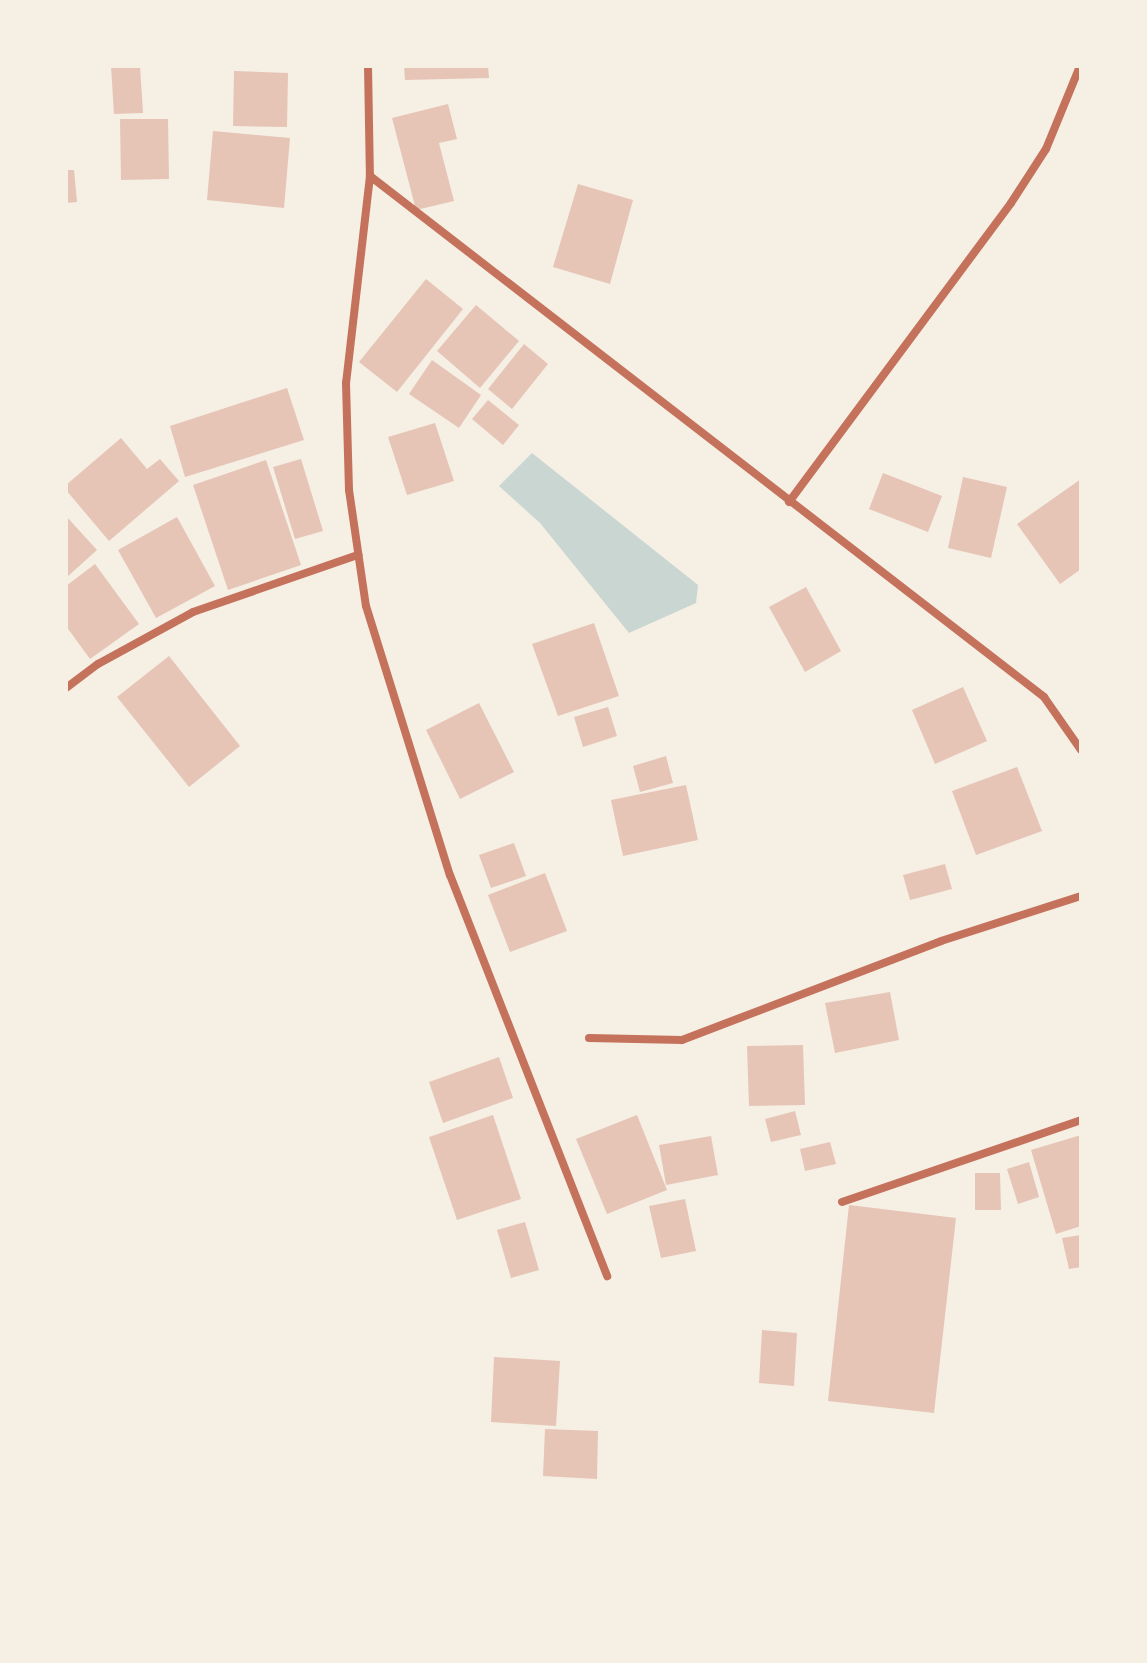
<!DOCTYPE html>
<html>
<head>
<meta charset="utf-8">
<style>
  body { margin:0 }
  #map { position:relative; width:1147px; height:1663px; overflow:hidden; background:#f6efe4; font-family:Ubuntu,sans-serif }
  div>[style] { position:absolute }
  .water>* { inset:0; background:#c9d6d2 }
  .building>* { inset:0; background:#e6c5b7 }
  .minor>* { height:8px; margin:-4px; padding:0 4px; transform-origin:4px; border-radius:4px; background:#c5725c }
  span { translate:-50% -50%; white-space:nowrap; text-align:center; line-height:1.15; -webkit-text-stroke:6px #f6efe4; paint-order:stroke }
  .frame { position:absolute; inset:0; border:68px solid #f6efe4; pointer-events:none }
</style>
</head>
<body>
<div id="map">
  <div class="water">
    <i style="clip-path:polygon(532px 453px,698px 585px,696px 603px,629px 633px,540px 523px,499px 486px)"></i>
  </div>
  <div class="building">
    <i style="clip-path:polygon(111px 66px,140px 66px,143px 113px,114px 114px)"></i>
    <i style="clip-path:polygon(404px 66px,488px 66px,489px 78px,405px 80px)"></i>
    <i style="clip-path:polygon(234px 71px,288px 73px,287px 127px,233px 126px)"></i>
    <i style="clip-path:polygon(448px 104px,457px 139px,439px 143px,454px 201px,416px 210px,392px 118px)"></i>
    <i style="clip-path:polygon(120px 119px,168px 119px,169px 179px,121px 180px)"></i>
    <i style="clip-path:polygon(213px 131px,290px 138px,284px 208px,207px 200px)"></i>
    <i style="clip-path:polygon(66px 170px,74px 170px,77px 202px,66px 203px)"></i>
    <i style="clip-path:polygon(578px 184px,633px 200px,610px 284px,553px 267px)"></i>
    <i style="clip-path:polygon(426px 279px,463px 309px,397px 392px,359px 362px)"></i>
    <i style="clip-path:polygon(476px 305px,519px 341px,480px 388px,437px 351px)"></i>
    <i style="clip-path:polygon(524px 344px,548px 364px,512px 409px,488px 389px)"></i>
    <i style="clip-path:polygon(432px 360px,481px 395px,459px 428px,409px 394px)"></i>
    <i style="clip-path:polygon(287px 388px,304px 440px,185px 477px,170px 426px)"></i>
    <i style="clip-path:polygon(488px 400px,519px 425px,503px 445px,472px 419px)"></i>
    <i style="clip-path:polygon(435px 423px,454px 481px,407px 495px,388px 437px)"></i>
    <i style="clip-path:polygon(121px 438px,147px 469px,160px 459px,179px 481px,109px 541px,66px 490px,66px 485px)"></i>
    <i style="clip-path:polygon(301px 459px,323px 531px,295px 539px,273px 467px)"></i>
    <i style="clip-path:polygon(266px 460px,301px 565px,228px 590px,193px 485px)"></i>
    <i style="clip-path:polygon(883px 473px,942px 496px,928px 532px,869px 509px)"></i>
    <i style="clip-path:polygon(963px 477px,1007px 487px,991px 558px,948px 548px)"></i>
    <i style="clip-path:polygon(1081px 479px,1081px 569px,1060px 584px,1017px 524px)"></i>
    <i style="clip-path:polygon(66px 516px,97px 550px,66px 578px)"></i>
    <i style="clip-path:polygon(177px 517px,215px 586px,156px 618px,118px 550px)"></i>
    <i style="clip-path:polygon(95px 564px,139px 624px,90px 659px,66px 626px,66px 586px)"></i>
    <i style="clip-path:polygon(806px 587px,841px 651px,805px 672px,769px 607px)"></i>
    <i style="clip-path:polygon(594px 623px,619px 696px,558px 716px,532px 644px)"></i>
    <i style="clip-path:polygon(169px 656px,240px 746px,189px 787px,117px 697px)"></i>
    <i style="clip-path:polygon(963px 687px,987px 741px,935px 764px,912px 710px)"></i>
    <i style="clip-path:polygon(479px 703px,514px 772px,460px 799px,426px 730px)"></i>
    <i style="clip-path:polygon(608px 707px,617px 736px,583px 747px,574px 717px)"></i>
    <i style="clip-path:polygon(666px 756px,673px 783px,640px 792px,633px 766px)"></i>
    <i style="clip-path:polygon(1017px 767px,1042px 831px,976px 855px,952px 791px)"></i>
    <i style="clip-path:polygon(686px 785px,698px 840px,623px 856px,611px 800px)"></i>
    <i style="clip-path:polygon(514px 843px,526px 876px,491px 888px,479px 855px)"></i>
    <i style="clip-path:polygon(945px 864px,952px 889px,910px 900px,903px 875px)"></i>
    <i style="clip-path:polygon(545px 873px,567px 931px,510px 952px,488px 895px)"></i>
    <i style="clip-path:polygon(890px 992px,899px 1040px,835px 1053px,825px 1003px)"></i>
    <i style="clip-path:polygon(803px 1045px,805px 1105px,749px 1106px,747px 1046px)"></i>
    <i style="clip-path:polygon(499px 1057px,513px 1098px,443px 1123px,429px 1082px)"></i>
    <i style="clip-path:polygon(795px 1111px,801px 1135px,771px 1142px,765px 1119px)"></i>
    <i style="clip-path:polygon(493px 1115px,521px 1199px,457px 1220px,429px 1137px)"></i>
    <i style="clip-path:polygon(637px 1115px,667px 1190px,607px 1214px,576px 1139px)"></i>
    <i style="clip-path:polygon(1081px 1135px,1081px 1226px,1056px 1234px,1031px 1150px)"></i>
    <i style="clip-path:polygon(711px 1136px,718px 1175px,666px 1185px,659px 1145px)"></i>
    <i style="clip-path:polygon(830px 1142px,836px 1164px,805px 1171px,800px 1149px)"></i>
    <i style="clip-path:polygon(1029px 1162px,1039px 1197px,1018px 1204px,1007px 1169px)"></i>
    <i style="clip-path:polygon(975px 1173px,1000px 1173px,1001px 1210px,975px 1210px)"></i>
    <i style="clip-path:polygon(685px 1199px,696px 1251px,661px 1258px,649px 1206px)"></i>
    <i style="clip-path:polygon(849px 1205px,956px 1218px,934px 1413px,828px 1401px)"></i>
    <i style="clip-path:polygon(525px 1222px,539px 1270px,511px 1278px,497px 1230px)"></i>
    <i style="clip-path:polygon(1081px 1235px,1081px 1267px,1069px 1269px,1062px 1238px)"></i>
    <i style="clip-path:polygon(762px 1330px,797px 1333px,794px 1386px,759px 1383px)"></i>
    <i style="clip-path:polygon(494px 1357px,560px 1361px,556px 1426px,491px 1422px)"></i>
    <i style="clip-path:polygon(545px 1429px,598px 1431px,597px 1479px,543px 1476px)"></i>
  </div>
  <div class="minor">
    <i style="left:368px;top:66px;width:110px;rotate:89deg"></i>
    <i style="left:370px;top:176px;width:208px;rotate:96.6deg"></i>
    <i style="left:346px;top:383px;width:107px;rotate:88.4deg"></i>
    <i style="left:349px;top:490px;width:117px;rotate:81.7deg"></i>
    <i style="left:366px;top:606px;width:282px;rotate:72.7deg"></i>
    <i style="left:450px;top:875px;width:431px;rotate:68.6deg"></i>
    <i style="left:370px;top:176px;width:852px;rotate:37.7deg"></i>
    <i style="left:1044px;top:697px;width:65px;rotate:55.1deg"></i>
    <i style="left:789px;top:502px;width:372px;rotate:-53.4deg"></i>
    <i style="left:1011px;top:203px;width:64px;rotate:-57.1deg"></i>
    <i style="left:1046px;top:149px;width:90px;rotate:-67.7deg"></i>
    <i style="left:66px;top:688px;width:40px;rotate:-37deg"></i>
    <i style="left:98px;top:664px;width:108px;rotate:-28.7deg"></i>
    <i style="left:193px;top:612px;width:175px;rotate:-19.1deg"></i>
    <i style="left:589px;top:1038px;width:93px;rotate:1.2deg"></i>
    <i style="left:682px;top:1040px;width:277px;rotate:-20.9deg"></i>
    <i style="left:941px;top:941px;width:147px;rotate:-17.8deg"></i>
    <i style="left:842px;top:1202px;width:253px;rotate:-18.9deg"></i>
  </div>
  <div class="frame"></div>
</div>
</body>
</html>
